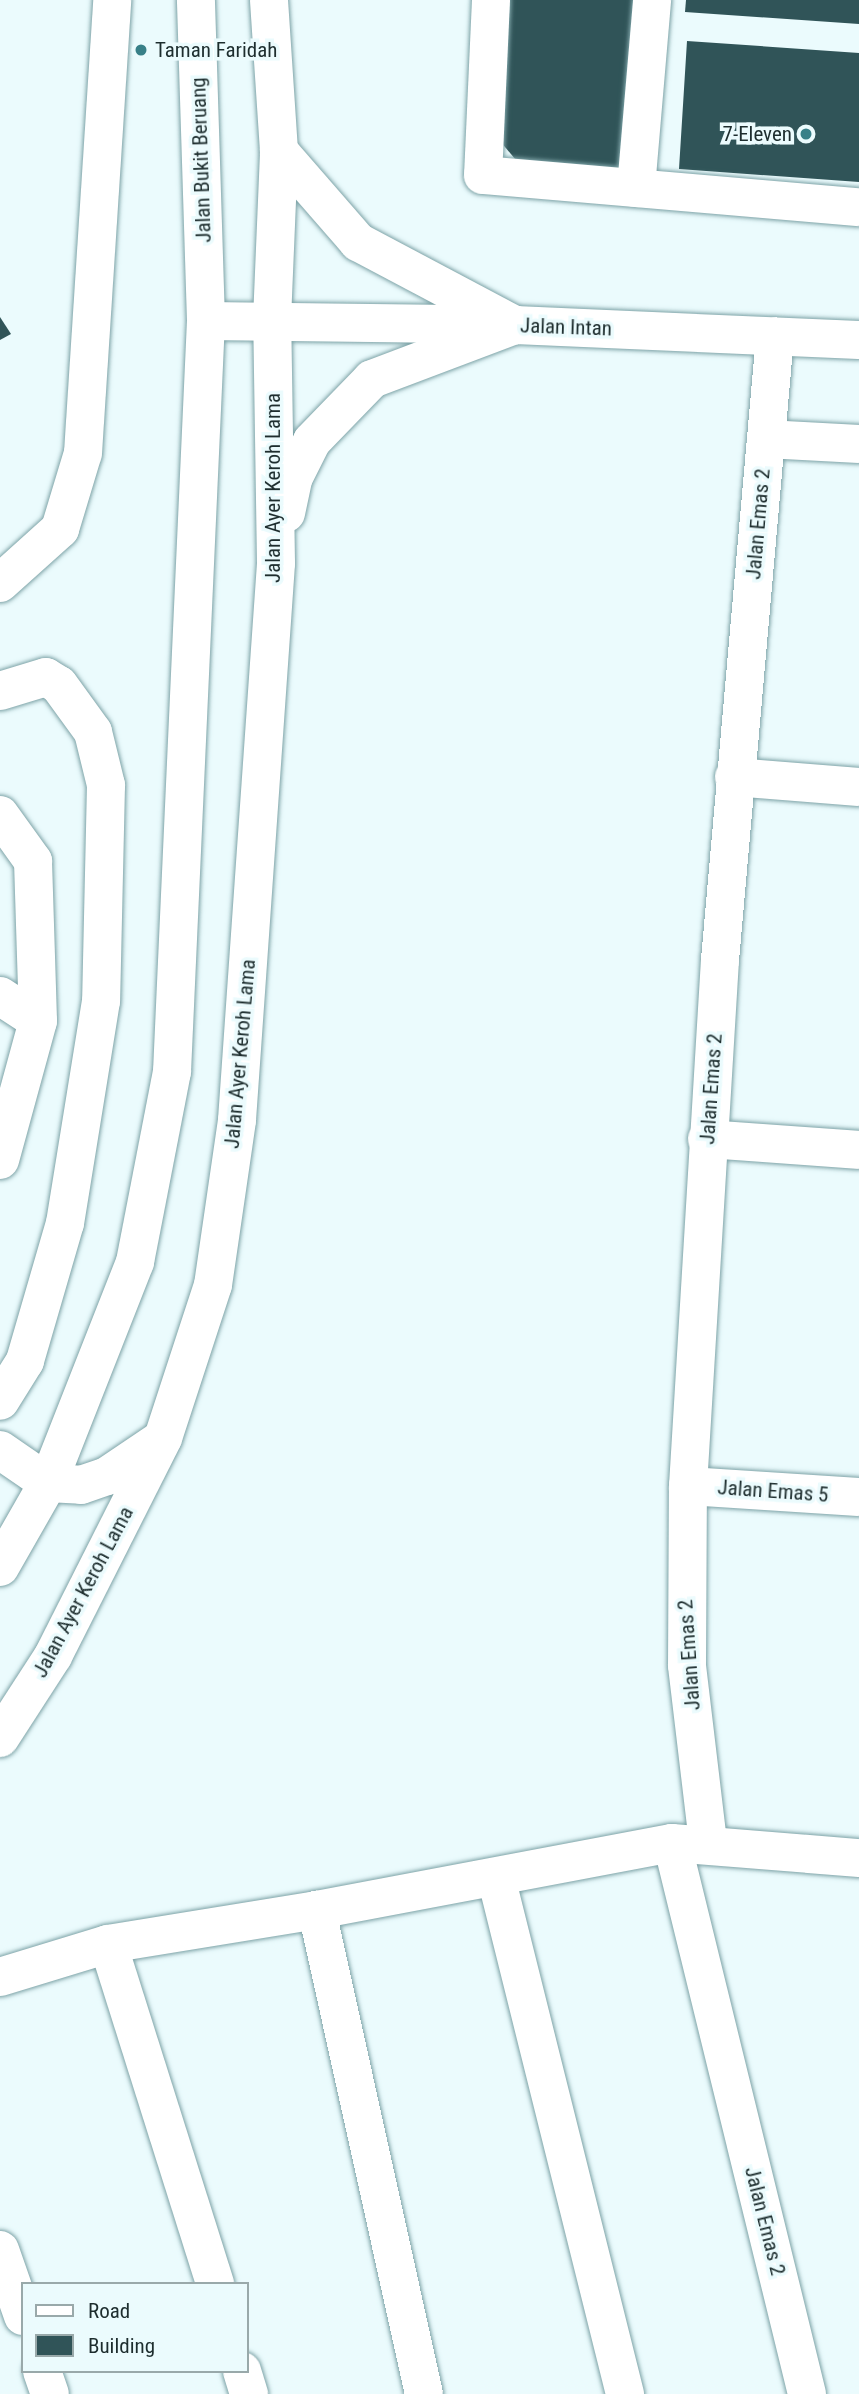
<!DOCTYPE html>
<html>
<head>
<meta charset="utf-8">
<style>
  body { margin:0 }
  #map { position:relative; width:859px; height:2394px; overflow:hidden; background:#ebfbfd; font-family:"Roboto Condensed",sans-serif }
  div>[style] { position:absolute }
  .building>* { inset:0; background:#305458 }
  .roads { filter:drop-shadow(0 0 2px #7da3a7) drop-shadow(0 0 2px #7da3a7) }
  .minor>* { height:38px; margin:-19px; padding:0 19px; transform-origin:19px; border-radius:19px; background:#fff }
  .major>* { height:38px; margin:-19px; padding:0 19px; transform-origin:19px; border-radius:19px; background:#fff }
  .dots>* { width:19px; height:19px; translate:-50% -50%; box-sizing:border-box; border:4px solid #ebfbfd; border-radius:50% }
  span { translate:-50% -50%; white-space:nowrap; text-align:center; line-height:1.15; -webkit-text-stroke:7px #ebfbfd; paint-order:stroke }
  .poi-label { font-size:21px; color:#1d2d2e }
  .left { translate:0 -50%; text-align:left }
  .right { translate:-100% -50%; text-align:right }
  .street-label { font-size:21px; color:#1d2d2e }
  .legend { position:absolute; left:21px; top:2282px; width:228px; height:91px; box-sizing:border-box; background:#ebfbfd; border:2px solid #99a9aa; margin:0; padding:9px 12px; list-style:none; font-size:21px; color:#1d2d2e }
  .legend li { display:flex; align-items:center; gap:14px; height:35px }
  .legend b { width:35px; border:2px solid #99a9aa }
</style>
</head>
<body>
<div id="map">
  <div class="building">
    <i style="clip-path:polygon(510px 0,639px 0,625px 178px,525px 171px,500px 141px)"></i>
    <i style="clip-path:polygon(686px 0,859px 0,859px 24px,685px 12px)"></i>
    <i style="clip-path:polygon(687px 41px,859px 53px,859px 182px,679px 169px)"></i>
    <i style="clip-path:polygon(0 317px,11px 334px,0 340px)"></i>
  </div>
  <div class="roads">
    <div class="minor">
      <i style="left:491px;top:0;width:175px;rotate:92.6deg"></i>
      <i style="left:483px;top:175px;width:377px;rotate:4.9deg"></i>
      <i style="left:636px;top:188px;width:189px;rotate:-85.1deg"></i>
      <i style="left:206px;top:321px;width:309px;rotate:0.7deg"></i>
      <i style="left:515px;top:325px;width:344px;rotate:2.5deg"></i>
      <i style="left:766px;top:439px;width:93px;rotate:3.1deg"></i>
      <i style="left:0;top:583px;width:81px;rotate:-42deg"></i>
      <i style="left:60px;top:529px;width:79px;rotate:-73.2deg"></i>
      <i style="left:83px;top:453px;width:454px;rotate:-86.3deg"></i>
      <i style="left:0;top:691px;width:48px;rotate:-16.9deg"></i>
      <i style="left:46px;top:677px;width:15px;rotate:32deg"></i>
      <i style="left:59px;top:685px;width:58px;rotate:54.1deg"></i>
      <i style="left:93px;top:732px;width:55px;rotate:76.2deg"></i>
      <i style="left:106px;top:785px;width:216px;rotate:91.3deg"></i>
      <i style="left:101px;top:1001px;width:225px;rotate:99.2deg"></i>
      <i style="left:65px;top:1223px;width:144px;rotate:106.2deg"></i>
      <i style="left:25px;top:1361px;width:47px;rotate:122deg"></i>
      <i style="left:734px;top:777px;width:125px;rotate:4.6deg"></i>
      <i style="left:0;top:815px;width:57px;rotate:54.3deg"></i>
      <i style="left:33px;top:861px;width:160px;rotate:88.2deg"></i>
      <i style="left:38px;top:1021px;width:144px;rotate:105.3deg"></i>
      <i style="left:0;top:996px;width:45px;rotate:33.3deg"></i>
      <i style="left:707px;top:1139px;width:152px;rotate:4.1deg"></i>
      <i style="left:0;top:1450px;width:58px;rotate:34.5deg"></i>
      <i style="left:688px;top:1486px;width:171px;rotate:3.7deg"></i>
      <i style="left:708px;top:1842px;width:178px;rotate:-96.8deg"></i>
      <i style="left:687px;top:1665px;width:179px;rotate:-89.7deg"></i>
      <i style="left:688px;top:1486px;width:527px;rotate:-86.52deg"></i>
      <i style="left:720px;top:960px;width:626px;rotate:-84.96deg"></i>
      <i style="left:672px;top:1843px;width:567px;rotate:76.23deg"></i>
      <i style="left:496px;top:1877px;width:533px;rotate:75.99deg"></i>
      <i style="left:108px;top:1944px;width:356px;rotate:72.5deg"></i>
      <i style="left:0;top:1977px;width:113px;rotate:-17deg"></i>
      <i style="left:108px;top:1944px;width:212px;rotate:-9.2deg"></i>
      <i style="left:0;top:2250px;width:70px;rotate:70.8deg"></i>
      <i style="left:42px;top:2371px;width:24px;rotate:71deg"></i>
      <i style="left:242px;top:2371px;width:24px;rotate:73deg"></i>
      <i style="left:424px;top:2394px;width:496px;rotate:-102.5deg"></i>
      <i style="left:317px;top:1910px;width:361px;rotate:-10.7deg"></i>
      <i style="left:672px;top:1843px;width:188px;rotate:4.6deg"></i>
    </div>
    <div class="major">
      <i style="left:279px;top:151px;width:121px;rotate:49deg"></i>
      <i style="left:358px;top:242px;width:178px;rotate:27.9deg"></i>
      <i style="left:286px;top:513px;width:35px;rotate:-78deg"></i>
      <i style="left:293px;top:479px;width:42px;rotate:-63.4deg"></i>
      <i style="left:312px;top:441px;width:86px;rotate:-45.9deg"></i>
      <i style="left:372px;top:379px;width:153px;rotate:-20.7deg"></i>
      <i style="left:48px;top:1483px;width:33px;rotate:3deg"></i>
      <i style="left:81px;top:1485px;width:28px;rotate:-19deg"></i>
      <i style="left:107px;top:1476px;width:63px;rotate:-33.9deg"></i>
      <i style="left:0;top:1567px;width:97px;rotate:-60.3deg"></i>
      <i style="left:48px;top:1483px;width:238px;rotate:-68.5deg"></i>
      <i style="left:135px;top:1262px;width:194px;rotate:-79deg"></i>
      <i style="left:172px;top:1072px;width:752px;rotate:-87.41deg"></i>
      <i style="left:206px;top:321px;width:321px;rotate:-91.8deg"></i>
      <i style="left:0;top:1738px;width:98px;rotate:-57.1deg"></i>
      <i style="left:53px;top:1656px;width:244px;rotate:-63.2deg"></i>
      <i style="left:163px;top:1438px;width:161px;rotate:-71.9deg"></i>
      <i style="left:213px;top:1285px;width:167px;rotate:-81.7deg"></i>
      <i style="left:237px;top:1120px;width:558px;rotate:-85.99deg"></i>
      <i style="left:276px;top:563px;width:243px;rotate:-90.9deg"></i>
      <i style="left:272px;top:320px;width:169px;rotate:-87.6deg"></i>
      <i style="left:279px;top:151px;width:151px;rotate:-93.8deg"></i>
    </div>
  </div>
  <div class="dots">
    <i style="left:141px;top:50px;background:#388088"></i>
    <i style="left:806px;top:134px;background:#388088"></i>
  </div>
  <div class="poi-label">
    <span class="left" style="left:155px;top:50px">Taman Faridah</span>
    <span class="right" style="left:792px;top:134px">7-Eleven</span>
  </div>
  <div class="street-label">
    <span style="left:201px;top:160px;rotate:-92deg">Jalan Bukit Beruang</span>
    <span style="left:566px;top:327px;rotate:2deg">Jalan Intan</span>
    <span style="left:273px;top:488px;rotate:-90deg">Jalan Ayer Keroh Lama</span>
    <span style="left:758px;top:524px;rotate:-85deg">Jalan Emas 2</span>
    <span style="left:240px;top:1054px;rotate:-85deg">Jalan Ayer Keroh Lama</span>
    <span style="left:711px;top:1089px;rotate:-86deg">Jalan Emas 2</span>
    <span style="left:773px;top:1491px;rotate:4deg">Jalan Emas 5</span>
    <span style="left:83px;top:1592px;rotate:-62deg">Jalan Ayer Keroh Lama</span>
    <span style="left:689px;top:1655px;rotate:-94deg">Jalan Emas 2</span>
    <span style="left:765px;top:2221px;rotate:76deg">Jalan Emas 2</span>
  </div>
  <ul class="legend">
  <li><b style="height:9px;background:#fff"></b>Road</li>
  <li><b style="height:19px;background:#305458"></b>Building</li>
  </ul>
</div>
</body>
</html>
